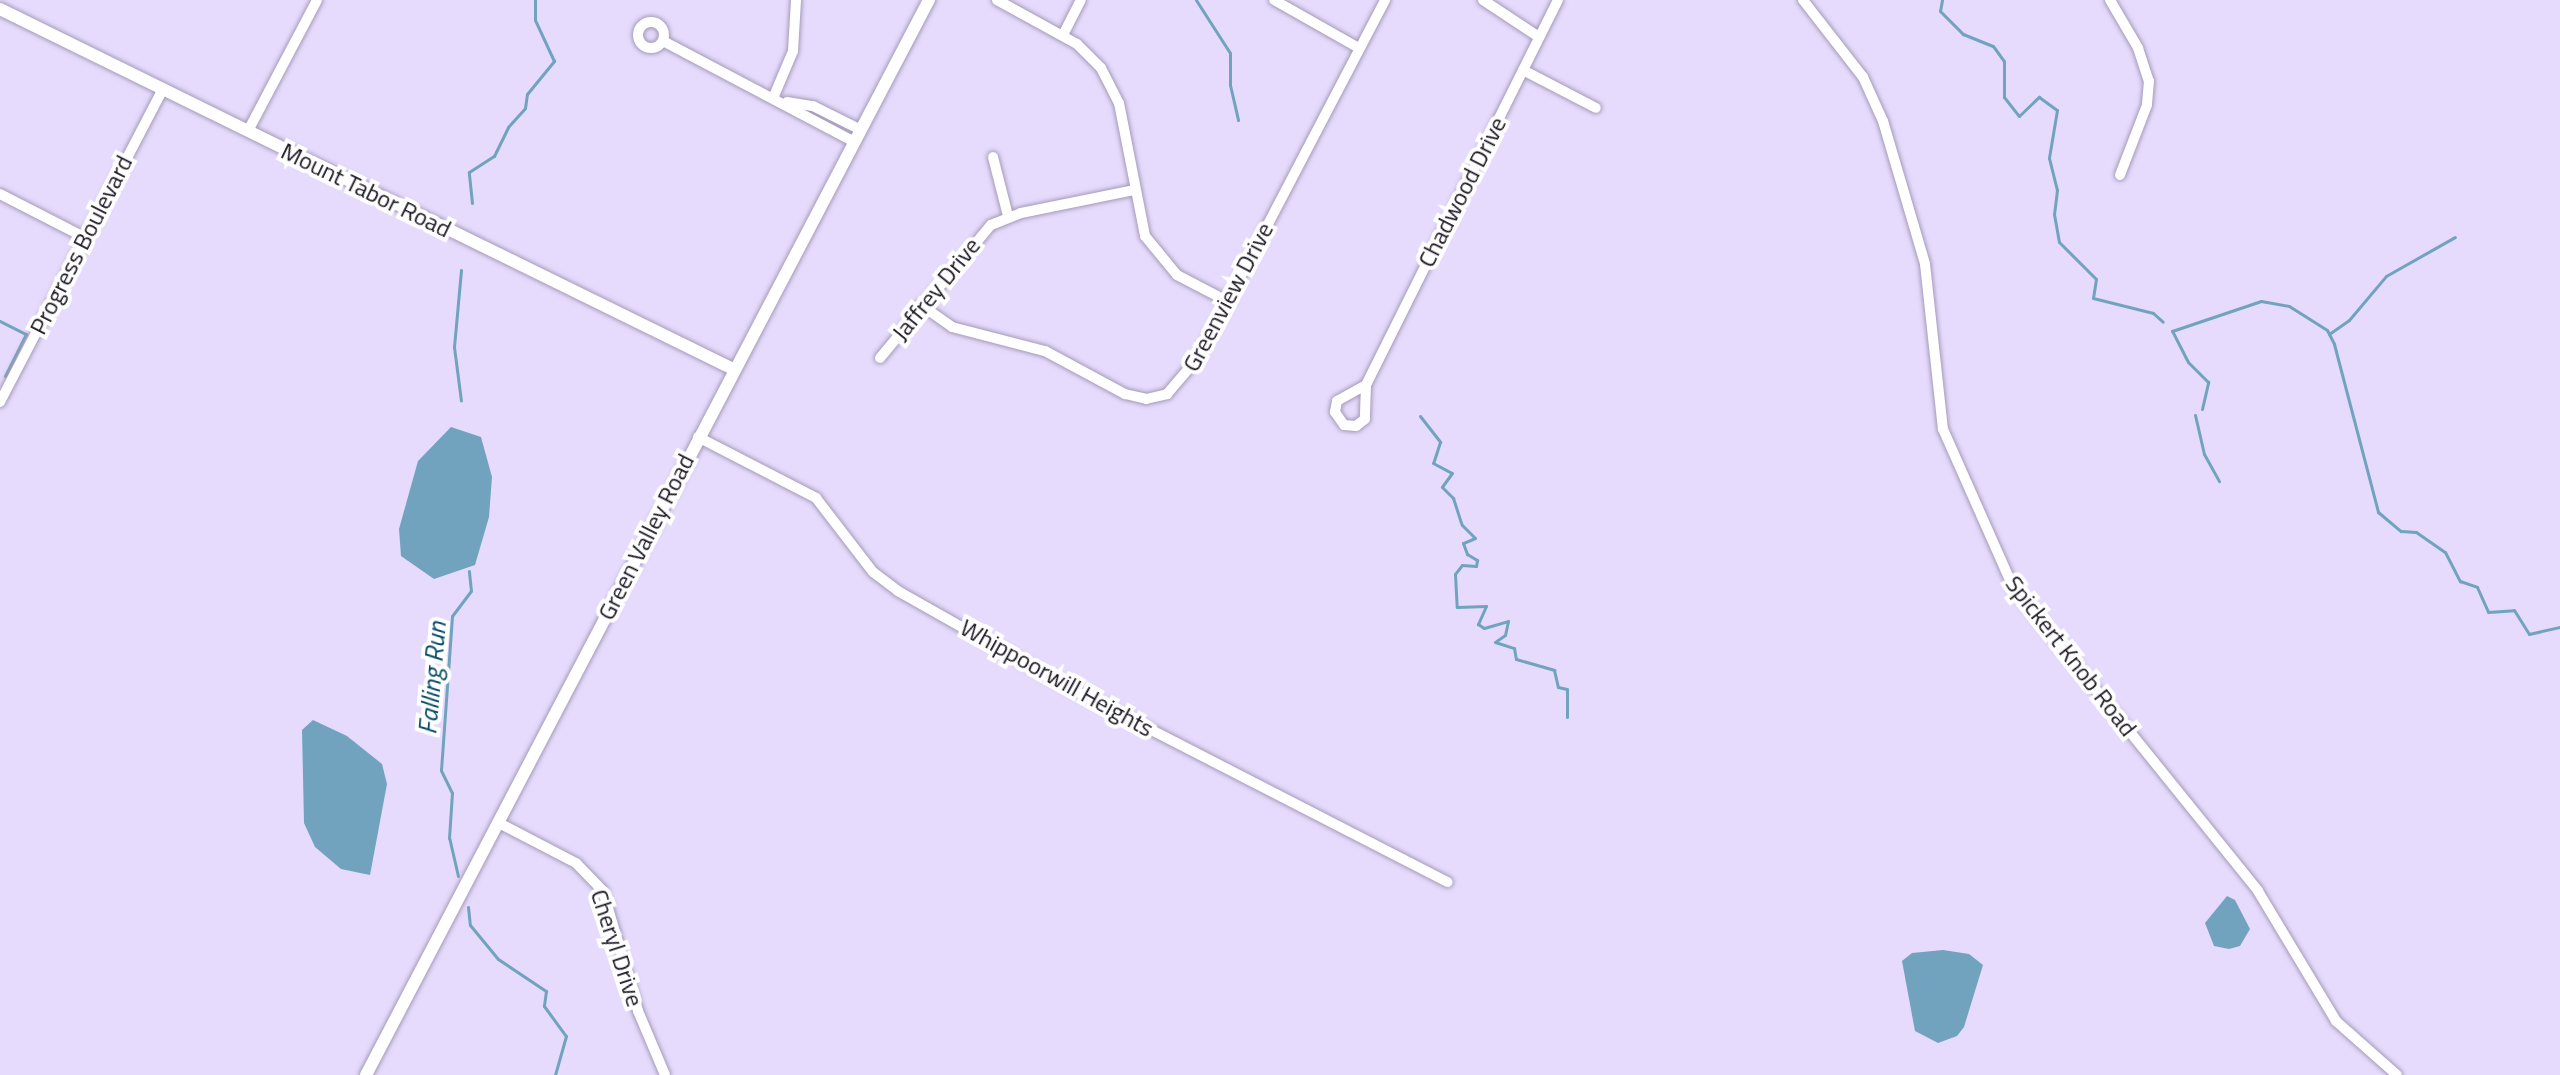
<!DOCTYPE html>
<html>
<head>
<meta charset="utf-8">
<style>
  body { margin:0 }
  #map { position:relative; width:2560px; height:1075px; overflow:hidden; background:#e6dbfc; font-family:"Titillium Web",sans-serif }
  div>[style] { position:absolute }
  .water>* { inset:0; background:#71a3be }
  .stream>* { height:3px; margin:-1.5px; padding:0 1.5px; transform-origin:1.5px; border-radius:1.5px; background:#71a3be }
  .roads { filter:drop-shadow(0 0 2px #a59aba) drop-shadow(0 0 2px #a59aba) }
  .minor>* { height:10px; margin:-5px; padding:0 5px; transform-origin:5px; border-radius:5px; background:#fff }
  .minor>.ring { margin:-5px; padding:0; box-sizing:content-box; background:none; border:10px solid #fff; border-radius:50% }
  .tertiary>* { height:12px; margin:-6px; padding:0 6px; transform-origin:6px; border-radius:6px; background:#fff }
  span { translate:-50% -50%; white-space:nowrap; text-align:center; line-height:1.15; -webkit-text-stroke:8px #fff; paint-order:stroke }
  .street-label { font-size:24px; color:#1a1622 }
  .water-label { font-size:26px; color:#044965; font-style:italic }
</style>
</head>
<body>
<div id="map">
  <div class="water">
    <i style="clip-path:polygon(451px 427px,481px 437px,492px 477px,489px 517px,475px 565px,434px 579px,401px 556px,399px 529px,418px 461px)"></i>
    <i style="clip-path:polygon(313px 720px,347px 736px,382px 764px,387px 784px,370px 875px,341px 869px,315px 847px,304px 823px,302px 730px)"></i>
    <i style="clip-path:polygon(2227px 896px,2235px 900px,2250px 929px,2240px 946px,2229px 949px,2214px 946px,2205px 923px)"></i>
    <i style="clip-path:polygon(1943px 950px,1969px 954px,1983px 965px,1964px 1027px,1957px 1036px,1938px 1043px,1915px 1031px,1902px 961px,1912px 953px)"></i>
  </div>
  <div class="stream">
    <i style="left:1196px;top:0;width:63px;rotate:57.3deg"></i>
    <i style="left:1230px;top:53px;width:32px;rotate:90deg"></i>
    <i style="left:1230px;top:85px;width:36px;rotate:77deg"></i>
    <i style="left:1942px;top:0;width:11px;rotate:100deg"></i>
    <i style="left:1940px;top:11px;width:33px;rotate:45deg"></i>
    <i style="left:1963px;top:34px;width:32px;rotate:22deg"></i>
    <i style="left:1993px;top:46px;width:19px;rotate:54deg"></i>
    <i style="left:2004px;top:61px;width:36px;rotate:90deg"></i>
    <i style="left:2004px;top:97px;width:24px;rotate:52deg"></i>
    <i style="left:2019px;top:116px;width:28px;rotate:-44deg"></i>
    <i style="left:2039px;top:97px;width:22px;rotate:36deg"></i>
    <i style="left:2057px;top:110px;width:49px;rotate:99.5deg"></i>
    <i style="left:2049px;top:158px;width:33px;rotate:76deg"></i>
    <i style="left:2057px;top:190px;width:24px;rotate:97deg"></i>
    <i style="left:2054px;top:214px;width:28px;rotate:80deg"></i>
    <i style="left:2059px;top:242px;width:52px;rotate:45deg"></i>
    <i style="left:2096px;top:279px;width:19px;rotate:99deg"></i>
    <i style="left:2093px;top:298px;width:62px;rotate:14deg"></i>
    <i style="left:2153px;top:313px;width:13px;rotate:42deg"></i>
    <i style="left:472px;top:203px;width:31px;rotate:-96deg"></i>
    <i style="left:469px;top:172px;width:30px;rotate:-33deg"></i>
    <i style="left:494px;top:156px;width:32px;rotate:-64deg"></i>
    <i style="left:508px;top:127px;width:25px;rotate:-48deg"></i>
    <i style="left:525px;top:108px;width:14px;rotate:-82deg"></i>
    <i style="left:527px;top:94px;width:43px;rotate:-50.7deg"></i>
    <i style="left:554px;top:61px;width:45px;rotate:-114.9deg"></i>
    <i style="left:535px;top:20px;width:20px;rotate:-90deg"></i>
    <i style="left:461px;top:270px;width:77px;rotate:95.2deg"></i>
    <i style="left:454px;top:347px;width:54px;rotate:82.6deg"></i>
    <i style="left:0;top:321px;width:29px;rotate:27deg"></i>
    <i style="left:26px;top:334px;width:47px;rotate:116.6deg"></i>
    <i style="left:2329px;top:334px;width:24px;rotate:-35deg"></i>
    <i style="left:2349px;top:320px;width:57px;rotate:-49.9deg"></i>
    <i style="left:2386px;top:276px;width:79px;rotate:-29.5deg"></i>
    <i style="left:2202px;top:409px;width:28px;rotate:-77deg"></i>
    <i style="left:2208px;top:382px;width:28px;rotate:-135deg"></i>
    <i style="left:2188px;top:362px;width:35px;rotate:-117deg"></i>
    <i style="left:2172px;top:331px;width:94px;rotate:-18.6deg"></i>
    <i style="left:2261px;top:301px;width:28px;rotate:10deg"></i>
    <i style="left:2289px;top:306px;width:45px;rotate:32.3deg"></i>
    <i style="left:2327px;top:330px;width:16px;rotate:63deg"></i>
    <i style="left:2334px;top:344px;width:174px;rotate:75.3deg"></i>
    <i style="left:2378px;top:512px;width:30px;rotate:40deg"></i>
    <i style="left:2401px;top:531px;width:15px;rotate:4deg"></i>
    <i style="left:2416px;top:532px;width:35px;rotate:35deg"></i>
    <i style="left:2445px;top:552px;width:33px;rotate:63deg"></i>
    <i style="left:2460px;top:581px;width:18px;rotate:19deg"></i>
    <i style="left:2477px;top:587px;width:27px;rotate:66deg"></i>
    <i style="left:2488px;top:612px;width:26px;rotate:-4deg"></i>
    <i style="left:2514px;top:610px;width:28px;rotate:58deg"></i>
    <i style="left:2529px;top:634px;width:32px;rotate:-13deg"></i>
    <i style="left:2195px;top:415px;width:40px;rotate:77deg"></i>
    <i style="left:2204px;top:454px;width:31px;rotate:61deg"></i>
    <i style="left:1420px;top:416px;width:33px;rotate:52deg"></i>
    <i style="left:1440px;top:442px;width:22px;rotate:108deg"></i>
    <i style="left:1433px;top:463px;width:21px;rotate:28deg"></i>
    <i style="left:1452px;top:473px;width:17px;rotate:126deg"></i>
    <i style="left:1442px;top:487px;width:16px;rotate:45deg"></i>
    <i style="left:1453px;top:498px;width:28px;rotate:72deg"></i>
    <i style="left:1462px;top:525px;width:18px;rotate:45deg"></i>
    <i style="left:1475px;top:538px;width:13px;rotate:157deg"></i>
    <i style="left:1463px;top:543px;width:12px;rotate:70deg"></i>
    <i style="left:1467px;top:554px;width:12px;rotate:31deg"></i>
    <i style="left:1477px;top:560px;width:6px;rotate:99deg"></i>
    <i style="left:1476px;top:566px;width:14px;rotate:-176deg"></i>
    <i style="left:1462px;top:565px;width:11px;rotate:128deg"></i>
    <i style="left:1455px;top:574px;width:33px;rotate:87deg"></i>
    <i style="left:1457px;top:607px;width:29px;rotate:-2deg"></i>
    <i style="left:1486px;top:606px;width:20px;rotate:114deg"></i>
    <i style="left:1478px;top:624px;width:7px;rotate:34deg"></i>
    <i style="left:1484px;top:628px;width:25px;rotate:-16deg"></i>
    <i style="left:1508px;top:621px;width:14px;rotate:102deg"></i>
    <i style="left:1505px;top:635px;width:12px;rotate:145deg"></i>
    <i style="left:1495px;top:642px;width:20px;rotate:18deg"></i>
    <i style="left:1514px;top:648px;width:11px;rotate:80deg"></i>
    <i style="left:1516px;top:659px;width:40px;rotate:16deg"></i>
    <i style="left:1554px;top:670px;width:17px;rotate:77deg"></i>
    <i style="left:1558px;top:687px;width:9px;rotate:13deg"></i>
    <i style="left:1567px;top:689px;width:28px;rotate:90deg"></i>
    <i style="left:458px;top:876px;width:39px;rotate:-103deg"></i>
    <i style="left:449px;top:838px;width:45px;rotate:-86.2deg"></i>
    <i style="left:452px;top:793px;width:25px;rotate:-116deg"></i>
    <i style="left:441px;top:770px;width:154px;rotate:-85.9deg"></i>
    <i style="left:452px;top:616px;width:31px;rotate:-53deg"></i>
    <i style="left:471px;top:591px;width:20px;rotate:-96deg"></i>
    <i style="left:468px;top:907px;width:18px;rotate:84deg"></i>
    <i style="left:470px;top:925px;width:44px;rotate:50.5deg"></i>
    <i style="left:498px;top:959px;width:58px;rotate:33.7deg"></i>
    <i style="left:546px;top:991px;width:15px;rotate:98deg"></i>
    <i style="left:544px;top:1006px;width:37px;rotate:54deg"></i>
    <i style="left:566px;top:1036px;width:41px;rotate:105.8deg"></i>
  </div>
  <div class="roads">
    <div class="minor">
      <i style="left:997px;top:0;width:91px;rotate:28.8deg"></i>
      <i style="left:1077px;top:44px;width:34px;rotate:45deg"></i>
      <i style="left:1101px;top:68px;width:39px;rotate:63deg"></i>
      <i style="left:1119px;top:103px;width:136px;rotate:78.9deg"></i>
      <i style="left:1145px;top:236px;width:50px;rotate:50.6deg"></i>
      <i style="left:1177px;top:275px;width:56px;rotate:27.5deg"></i>
      <i style="left:1274px;top:0;width:98px;rotate:29.5deg"></i>
      <i style="left:1483px;top:0;width:67px;rotate:33.5deg"></i>
      <i style="left:1803px;top:0;width:98px;rotate:52.1deg"></i>
      <i style="left:1863px;top:77px;width:48px;rotate:65.6deg"></i>
      <i style="left:1883px;top:121px;width:149px;rotate:73.6deg"></i>
      <i style="left:1925px;top:264px;width:166px;rotate:83.8deg"></i>
      <i style="left:1943px;top:429px;width:173px;rotate:66.1deg"></i>
      <i style="left:2013px;top:587px;width:390px;rotate:51.1deg"></i>
      <i style="left:2258px;top:891px;width:152px;rotate:59deg"></i>
      <i style="left:2336px;top:1021px;width:81px;rotate:41.5deg"></i>
      <i style="left:2110px;top:0;width:56px;rotate:59.7deg"></i>
      <i style="left:2138px;top:48px;width:35px;rotate:72deg"></i>
      <i style="left:2149px;top:81px;width:24px;rotate:95deg"></i>
      <i style="left:2147px;top:105px;width:75px;rotate:111.1deg"></i>
      <i class="ring" style="left:638px;top:22px;width:16px;height:16px"></i>
      <i style="left:1063px;top:35px;width:39px;rotate:-63deg"></i>
      <i style="left:663px;top:41px;width:215px;rotate:27.8deg"></i>
      <i style="left:1523px;top:70px;width:82px;rotate:27.5deg"></i>
      <i style="left:774px;top:96px;width:49px;rotate:-67.1deg"></i>
      <i style="left:793px;top:51px;width:51px;rotate:-86.6deg"></i>
      <i style="left:787px;top:102px;width:26px;rotate:9deg"></i>
      <i style="left:813px;top:106px;width:51px;rotate:26.6deg"></i>
      <i style="left:248px;top:131px;width:148px;rotate:-62.2deg"></i>
      <i style="left:993px;top:157px;width:61px;rotate:75.7deg"></i>
      <i style="left:0;top:194px;width:97px;rotate:27.1deg"></i>
      <i style="left:921px;top:305px;width:38px;rotate:35deg"></i>
      <i style="left:952px;top:327px;width:96px;rotate:14.5deg"></i>
      <i style="left:1045px;top:351px;width:91px;rotate:28.3deg"></i>
      <i style="left:1125px;top:394px;width:22px;rotate:13deg"></i>
      <i style="left:1146px;top:399px;width:22px;rotate:-13deg"></i>
      <i style="left:1167px;top:394px;width:48px;rotate:-49.3deg"></i>
      <i style="left:1198px;top:358px;width:404px;rotate:-62.4deg"></i>
      <i style="left:880px;top:358px;width:173px;rotate:-50.2deg"></i>
      <i style="left:991px;top:225px;width:32px;rotate:-22deg"></i>
      <i style="left:1021px;top:213px;width:115px;rotate:-11.5deg"></i>
      <i style="left:1366px;top:385px;width:430px;rotate:-63.5deg"></i>
      <i style="left:1366px;top:385px;width:34px;rotate:92deg"></i>
      <i style="left:1365px;top:419px;width:11px;rotate:142deg"></i>
      <i style="left:1356px;top:426px;width:12px;rotate:-175deg"></i>
      <i style="left:1344px;top:425px;width:16px;rotate:-125deg"></i>
      <i style="left:1335px;top:412px;width:11px;rotate:-80deg"></i>
      <i style="left:1337px;top:401px;width:33px;rotate:-29deg"></i>
      <i style="left:0;top:402px;width:353px;rotate:-62.5deg"></i>
      <i style="left:698px;top:437px;width:133px;rotate:27.3deg"></i>
      <i style="left:816px;top:498px;width:93px;rotate:52.4deg"></i>
      <i style="left:873px;top:572px;width:31px;rotate:37deg"></i>
      <i style="left:898px;top:591px;width:193px;rotate:29.5deg"></i>
      <i style="left:1066px;top:686px;width:429px;rotate:27.2deg"></i>
      <i style="left:499px;top:823px;width:87px;rotate:27.5deg"></i>
      <i style="left:576px;top:863px;width:39px;rotate:46deg"></i>
      <i style="left:603px;top:891px;width:125px;rotate:73.7deg"></i>
      <i style="left:638px;top:1011px;width:69px;rotate:67.1deg"></i>
    </div>
    <div class="tertiary">
      <i style="left:0;top:9px;width:817px;rotate:26.16deg"></i>
      <i style="left:366px;top:1075px;width:1214px;rotate:-62.36deg"></i>
    </div>
  </div>
  <div class="street-label">
    <span style="left:366px;top:190px;rotate:26deg">Mount Tabor Road</span>
    <span style="left:1462px;top:192px;rotate:-63deg">Chadwood Drive</span>
    <span style="left:81px;top:245px;rotate:-63deg">Progress Boulevard</span>
    <span style="left:936px;top:289px;rotate:-51deg">Jaffrey Drive</span>
    <span style="left:1228px;top:297px;rotate:-62deg">Greenview Drive</span>
    <span style="left:646px;top:537px;rotate:-63deg">Green Valley Road</span>
    <span style="left:2071px;top:656px;rotate:52deg">Spickert Knob Road</span>
    <span style="left:1057px;top:678px;rotate:29deg">Whippoorwill Heights</span>
    <span style="left:617px;top:948px;rotate:72deg">Cheryl Drive</span>
  </div>
  <div class="water-label">
    <span style="left:432px;top:678px;rotate:-85deg">Falling Run</span>
  </div>
</div>
</body>
</html>
